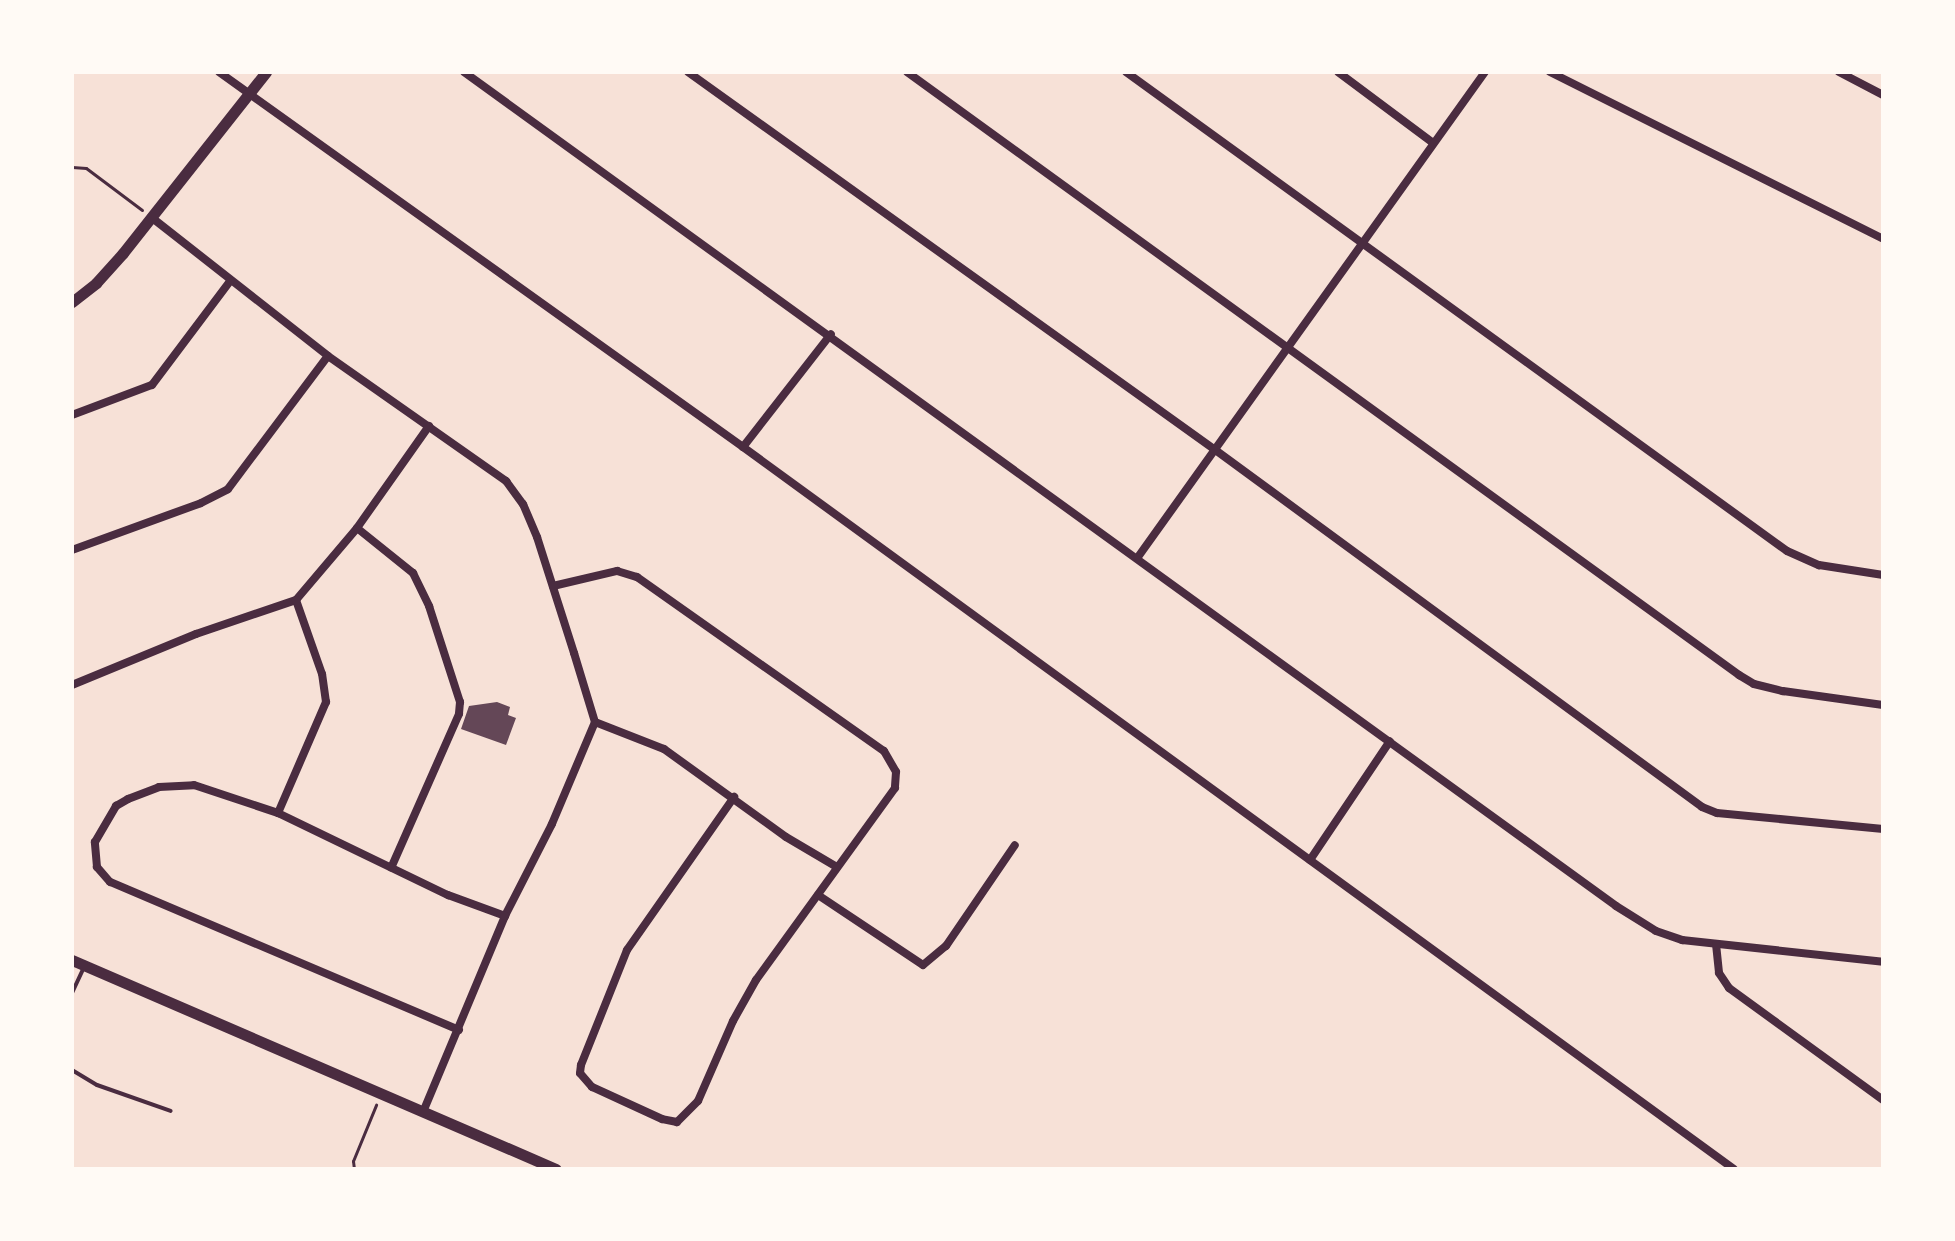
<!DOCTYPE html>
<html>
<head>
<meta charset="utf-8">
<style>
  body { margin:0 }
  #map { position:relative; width:1955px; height:1241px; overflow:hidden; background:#f7e1d7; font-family:"PT Sans",sans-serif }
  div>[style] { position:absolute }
  .building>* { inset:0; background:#644757 }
  .path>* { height:3px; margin:-1.5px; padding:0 1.5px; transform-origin:1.5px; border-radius:1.5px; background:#4a2c40 }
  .service>* { height:4px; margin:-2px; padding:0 2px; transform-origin:2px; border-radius:2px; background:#4a2c40 }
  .minor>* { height:8px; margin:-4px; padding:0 4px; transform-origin:4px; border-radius:4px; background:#4a2c40 }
  .tertiary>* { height:11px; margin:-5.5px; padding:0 5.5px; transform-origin:5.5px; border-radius:5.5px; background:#4a2c40 }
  span { translate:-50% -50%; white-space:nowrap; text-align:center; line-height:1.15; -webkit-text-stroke:6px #fffaf5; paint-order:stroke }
  .frame { position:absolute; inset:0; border:74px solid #fffaf5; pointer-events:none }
</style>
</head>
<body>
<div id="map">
  <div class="building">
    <i style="clip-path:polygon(497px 702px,510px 707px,508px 715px,516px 718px,506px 745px,461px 729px,469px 706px)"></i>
  </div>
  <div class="path">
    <i style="left:72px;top:167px;width:14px;rotate:4deg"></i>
    <i style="left:86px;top:168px;width:70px;rotate:36.9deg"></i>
    <i style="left:354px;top:1169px;width:8px;rotate:-97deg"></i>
    <i style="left:353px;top:1161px;width:61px;rotate:-67.7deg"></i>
  </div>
  <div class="service">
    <i style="left:72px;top:993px;width:29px;rotate:-65deg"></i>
    <i style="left:72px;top:1070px;width:29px;rotate:31deg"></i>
    <i style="left:97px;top:1085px;width:78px;rotate:19.4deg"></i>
  </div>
  <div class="minor">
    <i style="left:219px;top:72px;width:644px;rotate:35.59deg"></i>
    <i style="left:743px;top:447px;width:1226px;rotate:36.08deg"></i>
    <i style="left:464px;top:72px;width:1422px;rotate:35.9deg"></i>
    <i style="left:1616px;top:906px;width:47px;rotate:32deg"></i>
    <i style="left:1656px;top:931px;width:28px;rotate:19deg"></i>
    <i style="left:1682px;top:940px;width:202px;rotate:6.2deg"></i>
    <i style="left:688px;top:72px;width:647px;rotate:35.63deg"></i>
    <i style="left:1214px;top:449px;width:605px;rotate:36.26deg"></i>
    <i style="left:1702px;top:807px;width:16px;rotate:22deg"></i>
    <i style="left:1717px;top:813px;width:167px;rotate:5.5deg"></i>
    <i style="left:907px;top:72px;width:1028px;rotate:35.93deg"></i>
    <i style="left:1739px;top:675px;width:17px;rotate:31deg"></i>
    <i style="left:1754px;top:684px;width:30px;rotate:14deg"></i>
    <i style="left:1783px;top:691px;width:101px;rotate:8deg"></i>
    <i style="left:1126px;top:72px;width:816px;rotate:35.93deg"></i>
    <i style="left:1787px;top:551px;width:35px;rotate:24deg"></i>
    <i style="left:1819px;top:565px;width:65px;rotate:8.9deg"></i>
    <i style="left:1338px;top:72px;width:117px;rotate:36.7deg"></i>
    <i style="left:1550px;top:72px;width:373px;rotate:26.6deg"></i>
    <i style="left:1839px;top:72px;width:50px;rotate:27.6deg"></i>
    <i style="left:151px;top:217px;width:225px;rotate:38.1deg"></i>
    <i style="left:328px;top:356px;width:218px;rotate:35.1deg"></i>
    <i style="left:506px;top:481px;width:29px;rotate:54deg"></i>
    <i style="left:523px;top:504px;width:36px;rotate:67deg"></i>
    <i style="left:537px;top:537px;width:122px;rotate:72.3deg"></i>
    <i style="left:574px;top:653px;width:72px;rotate:73.1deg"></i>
    <i style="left:595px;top:722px;width:111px;rotate:112.9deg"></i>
    <i style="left:552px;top:824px;width:103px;rotate:117.1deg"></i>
    <i style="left:505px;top:916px;width:210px;rotate:112.7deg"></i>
    <i style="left:72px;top:415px;width:85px;rotate:-20.6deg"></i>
    <i style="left:152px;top:385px;width:130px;rotate:-53.1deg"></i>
    <i style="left:743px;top:447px;width:143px;rotate:-52.1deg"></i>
    <i style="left:357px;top:528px;width:72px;rotate:38.8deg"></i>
    <i style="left:413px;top:573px;width:37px;rotate:64deg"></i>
    <i style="left:429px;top:606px;width:101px;rotate:72.1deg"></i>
    <i style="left:460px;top:702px;width:12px;rotate:95deg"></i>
    <i style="left:459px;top:714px;width:168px;rotate:113.8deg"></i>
    <i style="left:72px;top:550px;width:137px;rotate:-20deg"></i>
    <i style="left:201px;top:503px;width:30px;rotate:-27deg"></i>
    <i style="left:228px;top:489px;width:166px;rotate:-53.1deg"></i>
    <i style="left:1138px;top:557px;width:596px;rotate:-54.42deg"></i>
    <i style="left:553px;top:586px;width:66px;rotate:-13.2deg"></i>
    <i style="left:617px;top:571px;width:21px;rotate:17deg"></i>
    <i style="left:637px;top:577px;width:302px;rotate:35.2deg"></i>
    <i style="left:884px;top:751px;width:24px;rotate:60deg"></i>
    <i style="left:896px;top:772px;width:16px;rotate:94deg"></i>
    <i style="left:895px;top:788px;width:237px;rotate:125.9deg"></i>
    <i style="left:756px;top:980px;width:47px;rotate:119.3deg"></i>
    <i style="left:733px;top:1021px;width:87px;rotate:113.6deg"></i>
    <i style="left:698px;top:1101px;width:30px;rotate:135deg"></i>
    <i style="left:677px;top:1122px;width:15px;rotate:-169deg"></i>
    <i style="left:662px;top:1119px;width:77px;rotate:-155.4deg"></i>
    <i style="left:592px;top:1087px;width:18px;rotate:-131deg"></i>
    <i style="left:580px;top:1073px;width:8px;rotate:-83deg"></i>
    <i style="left:581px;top:1065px;width:124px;rotate:-68.2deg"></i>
    <i style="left:627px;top:950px;width:187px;rotate:-55deg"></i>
    <i style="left:72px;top:685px;width:134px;rotate:-22.4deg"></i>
    <i style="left:196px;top:634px;width:106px;rotate:-18.8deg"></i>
    <i style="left:296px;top:600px;width:94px;rotate:-49.7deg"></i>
    <i style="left:357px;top:528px;width:125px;rotate:-54.8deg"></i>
    <i style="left:595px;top:722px;width:74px;rotate:21.4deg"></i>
    <i style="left:664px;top:749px;width:150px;rotate:35.8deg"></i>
    <i style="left:786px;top:837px;width:59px;rotate:30.5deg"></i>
    <i style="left:278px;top:813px;width:121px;rotate:-66.6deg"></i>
    <i style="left:326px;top:702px;width:28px;rotate:-98deg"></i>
    <i style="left:322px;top:674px;width:78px;rotate:-109.4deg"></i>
    <i style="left:1310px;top:860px;width:143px;rotate:-56.1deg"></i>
    <i style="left:818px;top:895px;width:126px;rotate:33.7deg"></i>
    <i style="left:923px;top:965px;width:30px;rotate:-40deg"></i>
    <i style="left:946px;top:946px;width:122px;rotate:-55.7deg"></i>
    <i style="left:1716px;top:944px;width:29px;rotate:84deg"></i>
    <i style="left:1719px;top:973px;width:18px;rotate:56deg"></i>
    <i style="left:1729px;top:988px;width:190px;rotate:36deg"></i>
    <i style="left:459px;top:1030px;width:379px;rotate:-157deg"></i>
    <i style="left:110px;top:882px;width:20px;rotate:-131deg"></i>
    <i style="left:97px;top:867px;width:25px;rotate:-95deg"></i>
    <i style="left:95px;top:842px;width:42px;rotate:-59.7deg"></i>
    <i style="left:116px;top:806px;width:14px;rotate:-30deg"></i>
    <i style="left:128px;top:799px;width:33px;rotate:-21deg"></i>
    <i style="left:159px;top:787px;width:35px;rotate:-3deg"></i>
    <i style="left:194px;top:785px;width:89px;rotate:18.4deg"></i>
    <i style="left:278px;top:813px;width:189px;rotate:25.8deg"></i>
    <i style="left:448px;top:895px;width:61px;rotate:20.2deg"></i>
  </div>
  <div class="tertiary">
    <i style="left:72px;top:302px;width:31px;rotate:-38deg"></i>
    <i style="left:96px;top:283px;width:40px;rotate:-48deg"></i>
    <i style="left:123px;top:253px;width:231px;rotate:-51.7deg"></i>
    <i style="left:72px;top:960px;width:527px;rotate:23.36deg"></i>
  </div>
  <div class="frame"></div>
</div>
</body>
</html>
